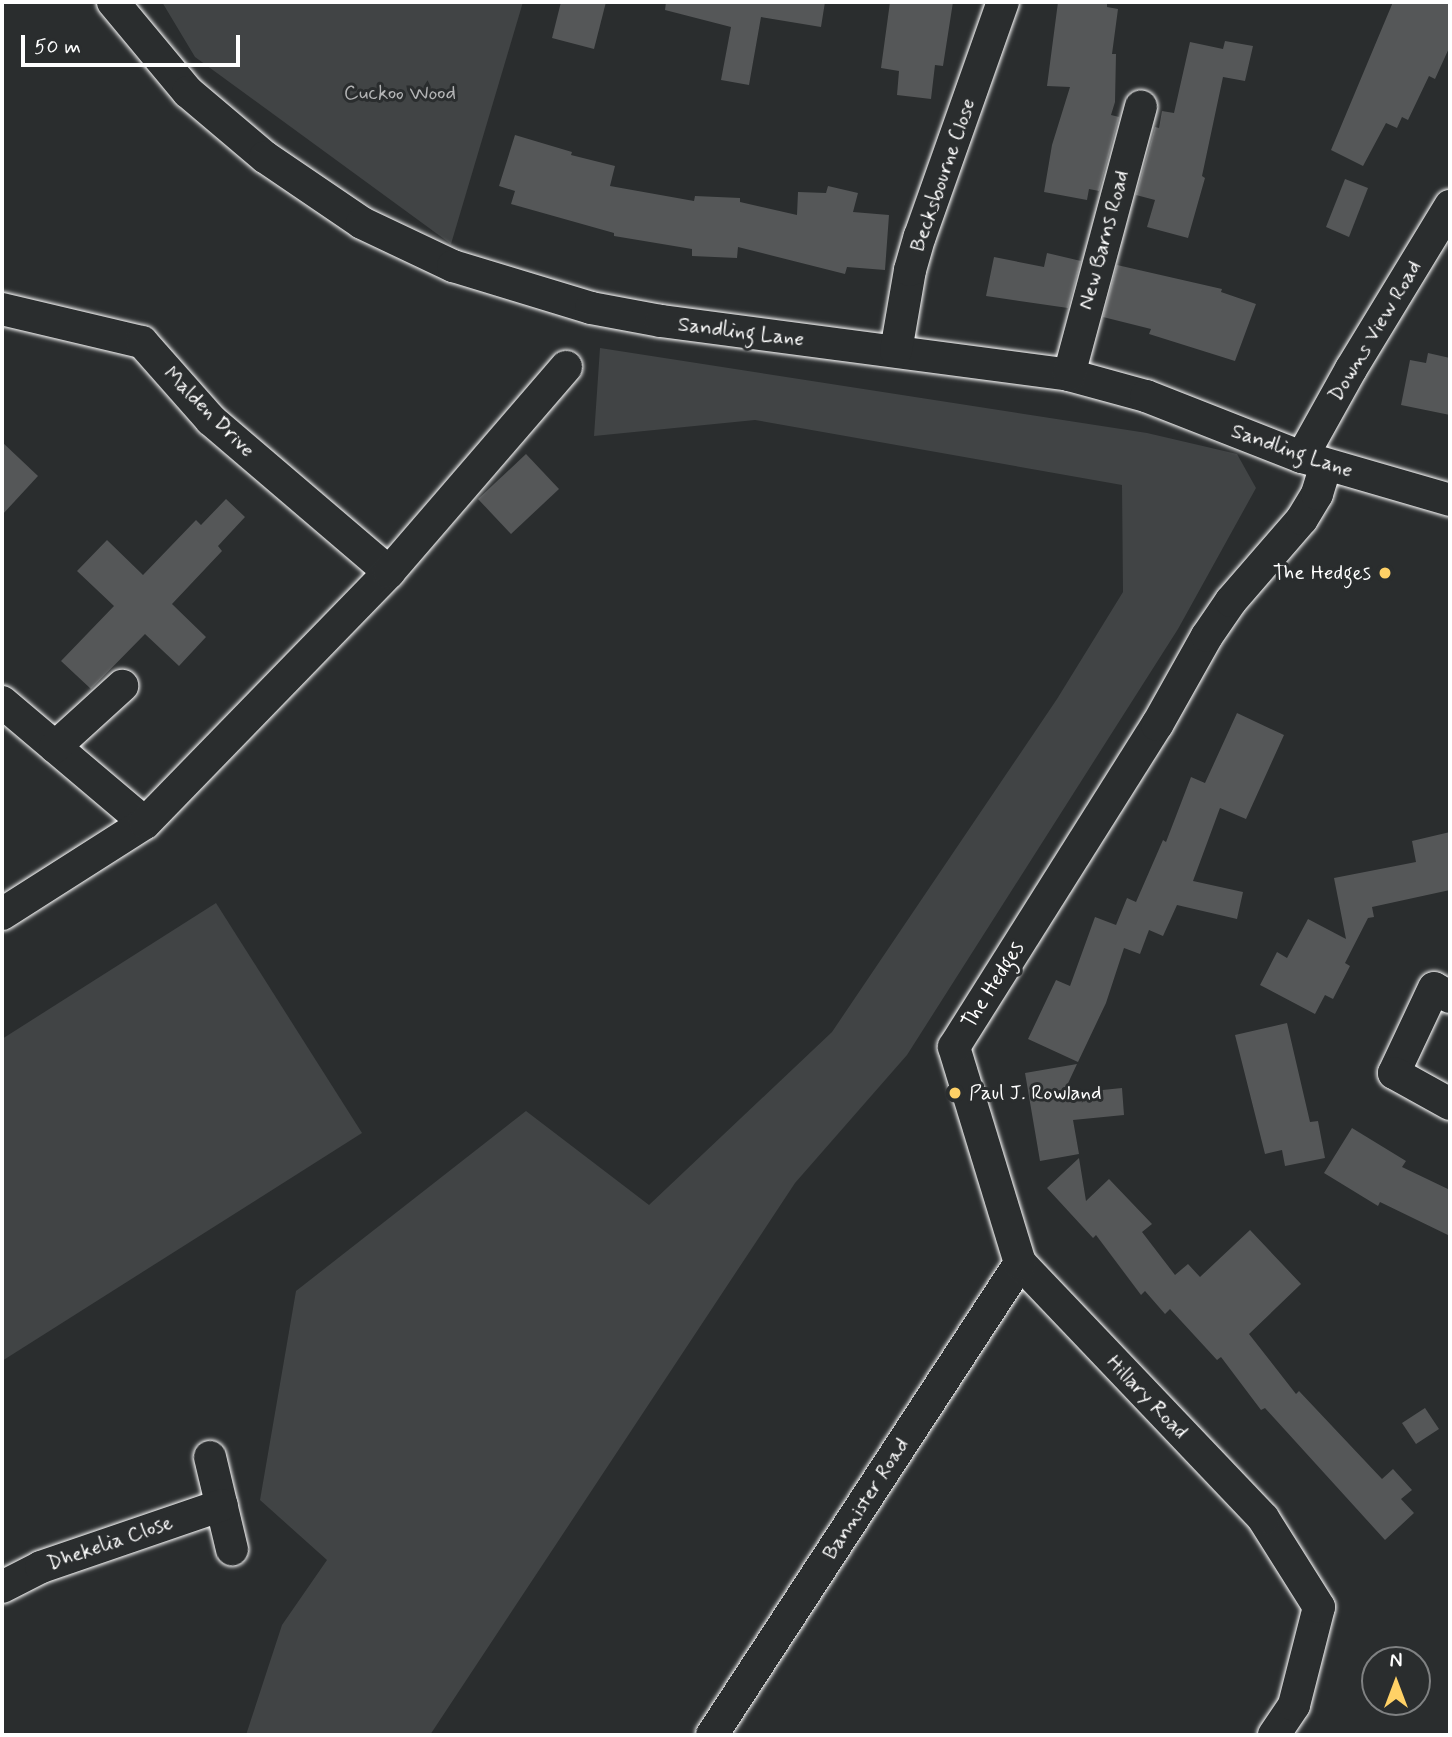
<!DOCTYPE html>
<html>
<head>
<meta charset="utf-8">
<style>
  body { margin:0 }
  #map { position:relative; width:1452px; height:1737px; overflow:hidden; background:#2a2d2e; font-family:Mynerve,sans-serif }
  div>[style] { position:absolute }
  .green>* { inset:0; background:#414445 }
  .building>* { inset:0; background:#555758 }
  .roads { filter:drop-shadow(0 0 2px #fff) drop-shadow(0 0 2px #fff) }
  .minor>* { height:32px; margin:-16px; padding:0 16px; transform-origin:16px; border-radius:16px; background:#2a2d2e }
  .dots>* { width:19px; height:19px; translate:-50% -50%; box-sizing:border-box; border:4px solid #2a2d2e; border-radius:50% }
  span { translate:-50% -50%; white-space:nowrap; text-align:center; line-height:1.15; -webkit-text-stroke:6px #2a2d2e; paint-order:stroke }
  .park-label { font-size:21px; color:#b3b4b5 }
  .street-label { font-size:21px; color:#fff }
  .poi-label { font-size:21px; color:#fff }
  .right { translate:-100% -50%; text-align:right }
  .left { translate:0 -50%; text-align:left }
  .frame { position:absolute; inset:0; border:4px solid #fff; pointer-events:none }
  .north { position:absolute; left:1361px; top:1646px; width:70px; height:70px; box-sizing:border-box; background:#2a2d2e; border:2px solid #7f8182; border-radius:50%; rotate:0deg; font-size:19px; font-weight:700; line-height:28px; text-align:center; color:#fff }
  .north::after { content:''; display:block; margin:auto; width:24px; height:32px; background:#ffd166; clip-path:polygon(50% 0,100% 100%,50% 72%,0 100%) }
  .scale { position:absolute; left:21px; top:35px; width:219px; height:32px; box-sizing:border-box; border:4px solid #fff; border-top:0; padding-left:9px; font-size:21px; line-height:24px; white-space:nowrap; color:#fff; -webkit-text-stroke:5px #2a2d2e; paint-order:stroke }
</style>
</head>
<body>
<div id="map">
  <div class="green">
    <i style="clip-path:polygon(162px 2px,523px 2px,451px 244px,195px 57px)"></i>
    <i style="clip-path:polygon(600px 348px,1147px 433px,1237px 454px,1256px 488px,1178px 629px,907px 1055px,795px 1183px,430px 1735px,246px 1735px,282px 1625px,327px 1560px,260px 1500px,296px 1291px,526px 1111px,649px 1205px,832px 1032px,1057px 699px,1123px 592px,1122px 485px,755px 420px,594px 436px)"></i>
    <i style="clip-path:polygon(216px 903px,362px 1133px,2px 1361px,2px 1039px)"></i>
  </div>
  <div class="building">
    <i style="clip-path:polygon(561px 2px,606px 2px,594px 49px,552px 38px)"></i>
    <i style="clip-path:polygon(666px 2px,825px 2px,821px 27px,761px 17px,749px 85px,721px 80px,731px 27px,665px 10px)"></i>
    <i style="clip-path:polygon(890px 2px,953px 2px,943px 66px,935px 65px,931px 99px,897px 95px,899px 71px,881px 68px)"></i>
    <i style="clip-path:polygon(1058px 2px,1107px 2px,1107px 7px,1118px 9px,1112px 54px,1116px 54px,1115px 102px,1111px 115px,1119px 117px,1099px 191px,1089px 189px,1087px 200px,1044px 192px,1052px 145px,1070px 87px,1047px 86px)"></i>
    <i style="clip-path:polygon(1393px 2px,1450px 2px,1450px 46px,1435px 79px,1429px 76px,1408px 120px,1402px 117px,1397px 128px,1386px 123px,1363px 166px,1331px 150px)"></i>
    <i style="clip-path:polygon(1225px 41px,1253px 46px,1245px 81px,1223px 77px,1202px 176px,1205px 178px,1188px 238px,1147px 227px,1155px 200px,1136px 195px,1155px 127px,1159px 128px,1162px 111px,1174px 113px,1190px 42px,1223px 49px)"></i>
    <i style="clip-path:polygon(515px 135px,572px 152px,571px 155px,615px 166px,610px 186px,694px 201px,695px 196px,740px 198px,740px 202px,797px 215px,798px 192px,826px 193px,828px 186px,858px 193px,853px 212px,889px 215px,885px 270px,847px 267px,845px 274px,738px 247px,737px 258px,692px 256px,692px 249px,614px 236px,614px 233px,511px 204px,515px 191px,499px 186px)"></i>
    <i style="clip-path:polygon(1345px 179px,1368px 188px,1349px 237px,1326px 227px)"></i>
    <i style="clip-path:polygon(1047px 253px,1081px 261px,1068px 308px,986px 296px,994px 257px,1044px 267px)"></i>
    <i style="clip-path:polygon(1117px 265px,1222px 289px,1221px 292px,1256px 304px,1235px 361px,1149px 334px,1151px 329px,1103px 317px)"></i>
    <i style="clip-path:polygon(1428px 353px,1450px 358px,1450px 415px,1401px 405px,1410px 360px,1426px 363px)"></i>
    <i style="clip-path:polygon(2px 442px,38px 476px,2px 515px)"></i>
    <i style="clip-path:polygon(526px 454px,559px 489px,511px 534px,478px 499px)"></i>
    <i style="clip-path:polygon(226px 499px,245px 517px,218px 546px,222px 551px,172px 604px,206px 637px,179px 666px,145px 634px,91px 689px,61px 661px,114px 606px,77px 571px,107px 540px,143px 575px,196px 520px,201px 525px)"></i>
    <i style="clip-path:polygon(1237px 713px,1284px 735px,1246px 819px,1220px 808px,1193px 881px,1243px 892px,1237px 919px,1177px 905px,1163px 936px,1149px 930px,1140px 954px,1124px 948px,1106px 1003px,1078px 1062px,1028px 1039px,1056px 980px,1070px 986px,1095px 917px,1116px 925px,1127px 898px,1136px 902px,1163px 840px,1166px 842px,1191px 777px,1205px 783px)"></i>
    <i style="clip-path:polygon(1450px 832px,1450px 890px,1372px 907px,1374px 917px,1368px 918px,1345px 963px,1350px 966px,1333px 999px,1325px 995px,1315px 1014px,1260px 985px,1277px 952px,1287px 958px,1308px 919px,1346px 939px,1334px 878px,1416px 862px,1412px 841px)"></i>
    <i style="clip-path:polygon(1287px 1023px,1310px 1122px,1318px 1121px,1325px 1158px,1285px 1166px,1282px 1150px,1265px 1154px,1235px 1035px)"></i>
    <i style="clip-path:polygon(1077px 1064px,1063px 1094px,1122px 1088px,1124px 1115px,1073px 1120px,1079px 1154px,1040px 1161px,1025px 1073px)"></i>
    <i style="clip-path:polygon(1352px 1128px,1406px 1161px,1402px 1167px,1450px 1190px,1450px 1236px,1380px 1202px,1378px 1206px,1324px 1173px)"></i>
    <i style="clip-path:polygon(1079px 1158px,1086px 1201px,1109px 1179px,1152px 1224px,1142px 1232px,1175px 1275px,1188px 1264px,1200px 1277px,1250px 1230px,1301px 1284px,1249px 1334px,1296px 1394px,1299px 1391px,1382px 1479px,1393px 1469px,1412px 1490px,1401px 1499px,1414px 1513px,1385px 1540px,1265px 1408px,1261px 1410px,1221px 1357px,1217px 1360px,1170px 1309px,1165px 1314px,1145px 1291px,1141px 1295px,1096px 1235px,1093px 1238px,1047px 1188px)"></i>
    <i style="clip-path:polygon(1425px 1408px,1439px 1429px,1416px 1444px,1402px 1423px)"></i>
  </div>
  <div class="roads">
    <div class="minor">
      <i style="left:113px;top:2px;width:117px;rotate:50.2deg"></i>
      <i style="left:188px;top:92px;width:101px;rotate:40.2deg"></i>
      <i style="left:265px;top:157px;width:117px;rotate:34.2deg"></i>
      <i style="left:362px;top:223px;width:101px;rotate:25.3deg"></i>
      <i style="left:453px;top:266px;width:144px;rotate:16.9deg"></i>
      <i style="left:591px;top:308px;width:71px;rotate:10.5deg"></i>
      <i style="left:661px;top:321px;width:412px;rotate:7.5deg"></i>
      <i style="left:1069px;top:375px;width:80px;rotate:15.3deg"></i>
      <i style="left:1146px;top:396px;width:168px;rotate:21.4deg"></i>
      <i style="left:1302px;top:457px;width:154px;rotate:16.2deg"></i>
      <i style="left:2px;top:309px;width:144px;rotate:13.3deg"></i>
      <i style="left:142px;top:342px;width:104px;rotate:48.5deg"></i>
      <i style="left:211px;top:420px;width:234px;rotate:40.5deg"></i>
      <i style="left:896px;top:351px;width:82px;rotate:-80.2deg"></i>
      <i style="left:910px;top:270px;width:35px;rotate:-74deg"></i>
      <i style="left:920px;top:236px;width:248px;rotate:-70.5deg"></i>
      <i style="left:1069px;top:375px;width:278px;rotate:-75deg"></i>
      <i style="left:1302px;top:457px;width:101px;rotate:-60.9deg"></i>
      <i style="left:1351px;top:369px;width:191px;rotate:-58.7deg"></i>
      <i style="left:2px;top:702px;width:187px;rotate:40.2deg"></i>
      <i style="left:55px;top:747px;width:91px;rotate:-42.3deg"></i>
      <i style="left:2px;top:914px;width:169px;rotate:-32.5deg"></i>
      <i style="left:145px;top:823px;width:350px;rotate:-45.8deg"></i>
      <i style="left:389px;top:572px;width:271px;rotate:-49.2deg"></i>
      <i style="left:1450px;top:997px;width:18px;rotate:-151deg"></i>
      <i style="left:1434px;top:988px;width:94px;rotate:115.2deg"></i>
      <i style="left:1394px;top:1073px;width:64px;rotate:29deg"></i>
      <i style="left:210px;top:1457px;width:95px;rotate:76.6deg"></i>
      <i style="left:2px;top:1587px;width:44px;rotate:-27.1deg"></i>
      <i style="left:41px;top:1567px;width:191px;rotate:-18.9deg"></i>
      <i style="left:712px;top:1735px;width:564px;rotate:-56.87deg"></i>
      <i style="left:1274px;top:1735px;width:36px;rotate:-56deg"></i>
      <i style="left:1294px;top:1705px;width:101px;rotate:-75.7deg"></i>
      <i style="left:1319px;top:1607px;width:105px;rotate:-122.2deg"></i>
      <i style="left:1263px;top:1518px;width:352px;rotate:-133.6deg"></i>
      <i style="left:1020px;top:1263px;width:226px;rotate:-107deg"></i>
      <i style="left:954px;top:1047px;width:381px;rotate:-57.8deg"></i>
      <i style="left:1157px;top:725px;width:102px;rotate:-60.7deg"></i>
      <i style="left:1207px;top:636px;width:42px;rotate:-55.6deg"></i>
      <i style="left:1231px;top:601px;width:108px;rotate:-49.1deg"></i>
      <i style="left:1302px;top:519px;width:29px;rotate:-59deg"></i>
      <i style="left:1317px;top:494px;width:30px;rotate:-73deg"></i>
    </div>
  </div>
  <div class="dots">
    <i style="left:1385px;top:573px;background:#ffd166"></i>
    <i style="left:955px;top:1093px;background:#ffd166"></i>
  </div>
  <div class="park-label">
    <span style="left:400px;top:93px">Cuckoo Wood</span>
  </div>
  <div class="street-label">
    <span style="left:943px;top:175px;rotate:-71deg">Becksbourne Close</span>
    <span style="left:1104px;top:240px;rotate:-75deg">New Barns Road</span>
    <span style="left:1375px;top:331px;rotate:-59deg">Downs View Road</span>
    <span style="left:741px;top:332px;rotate:7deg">Sandling Lane</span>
    <span style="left:209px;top:412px;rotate:45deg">Malden Drive</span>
    <span style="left:1292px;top:451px;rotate:19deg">Sandling Lane</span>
    <span style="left:993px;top:985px;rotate:-58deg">The Hedges</span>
    <span style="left:1147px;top:1397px;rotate:46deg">Hillary Road</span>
    <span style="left:866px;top:1499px;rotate:-57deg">Bannister Road</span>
    <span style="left:110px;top:1543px;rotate:-19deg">Dhekelia Close</span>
  </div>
  <div class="poi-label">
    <span class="right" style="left:1371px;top:573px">The Hedges</span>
    <span class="left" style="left:969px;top:1093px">Paul J. Rowland</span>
  </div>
  <div class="frame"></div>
  <div class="north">N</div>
  <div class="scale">50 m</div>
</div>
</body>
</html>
